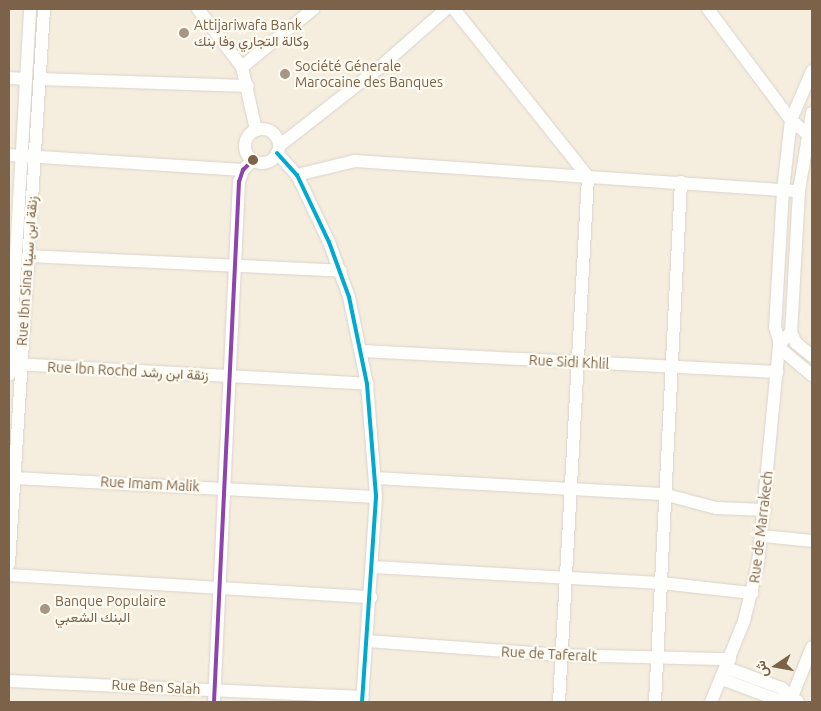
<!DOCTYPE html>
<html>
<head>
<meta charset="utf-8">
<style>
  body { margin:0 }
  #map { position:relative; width:821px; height:711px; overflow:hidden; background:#f9f6ee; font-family:Ubuntu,Vazirmatn,sans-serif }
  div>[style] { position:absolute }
  .residential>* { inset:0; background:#f5edde }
  .roads { filter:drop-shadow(0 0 1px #d9d3cc) drop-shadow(0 0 1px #d9d3cc) }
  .minor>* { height:12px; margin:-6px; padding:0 6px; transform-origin:6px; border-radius:6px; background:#fefefc }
  .minor>.ring { margin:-6px; padding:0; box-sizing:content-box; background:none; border:12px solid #fefefc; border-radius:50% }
  .bus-1>* { height:4px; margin:-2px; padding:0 2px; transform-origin:2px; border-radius:2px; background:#00a9ce }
  .bus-2>* { height:4px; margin:-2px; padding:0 2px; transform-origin:2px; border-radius:2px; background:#8e44ad }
  .dots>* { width:14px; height:14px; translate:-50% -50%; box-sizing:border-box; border:2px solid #fffbf1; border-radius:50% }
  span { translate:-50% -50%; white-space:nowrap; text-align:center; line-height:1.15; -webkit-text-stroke:4.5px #fffbf1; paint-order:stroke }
  .poi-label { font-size:14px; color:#7b6249 }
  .left { translate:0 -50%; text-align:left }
  .street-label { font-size:14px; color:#7b6249 }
  .frame { position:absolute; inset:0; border:10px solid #7b6249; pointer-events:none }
  .north { position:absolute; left:751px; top:641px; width:50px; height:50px; -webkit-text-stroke:4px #fffbf1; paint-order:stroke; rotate:258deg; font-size:14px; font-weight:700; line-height:20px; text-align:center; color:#7b6249 }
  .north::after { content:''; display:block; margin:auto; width:18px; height:22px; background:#7b6249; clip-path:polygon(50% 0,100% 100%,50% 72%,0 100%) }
</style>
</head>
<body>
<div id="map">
  <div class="residential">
    <i style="clip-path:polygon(9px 9px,812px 9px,812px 702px,9px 702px)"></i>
  </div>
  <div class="roads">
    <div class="minor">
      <i style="left:198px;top:9px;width:73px;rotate:52.8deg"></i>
      <i style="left:242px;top:67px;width:65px;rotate:77.5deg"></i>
      <i style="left:454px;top:9px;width:215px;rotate:51.4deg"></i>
      <i style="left:588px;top:177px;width:526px;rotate:93.16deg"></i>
      <i style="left:708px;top:9px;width:139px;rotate:53.2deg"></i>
      <i style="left:791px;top:120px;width:21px;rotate:41deg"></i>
      <i style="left:242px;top:67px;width:92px;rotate:-39.2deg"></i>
      <i style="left:812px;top:71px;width:53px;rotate:113.2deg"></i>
      <i style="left:791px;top:120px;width:70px;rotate:96.5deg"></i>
      <i style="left:783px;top:190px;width:137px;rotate:93.3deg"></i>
      <i style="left:775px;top:327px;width:24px;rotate:73deg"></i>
      <i style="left:782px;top:350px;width:39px;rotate:40deg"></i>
      <i style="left:9px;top:78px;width:17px;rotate:3deg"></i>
      <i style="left:40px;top:79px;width:208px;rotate:1.9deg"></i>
      <i style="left:812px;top:113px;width:79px;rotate:99.5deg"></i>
      <i style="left:799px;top:191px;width:141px;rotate:93.2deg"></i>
      <i style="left:791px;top:332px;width:12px;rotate:66deg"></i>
      <i style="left:796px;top:343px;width:21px;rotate:39deg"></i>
      <i class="ring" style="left:245px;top:129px;width:22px;height:22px"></i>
      <i style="left:279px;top:146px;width:127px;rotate:-38deg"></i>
      <i style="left:379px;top:68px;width:89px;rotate:-41.4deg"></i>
      <i style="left:277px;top:153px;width:30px;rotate:48deg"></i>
      <i style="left:297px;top:175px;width:74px;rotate:64.5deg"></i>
      <i style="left:329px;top:242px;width:59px;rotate:70deg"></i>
      <i style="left:349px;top:297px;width:89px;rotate:78.3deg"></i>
      <i style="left:367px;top:384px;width:113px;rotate:85.4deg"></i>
      <i style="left:376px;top:497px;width:205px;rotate:93.9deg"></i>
      <i style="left:9px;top:155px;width:234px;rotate:3.7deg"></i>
      <i style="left:297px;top:175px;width:60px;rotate:-13.6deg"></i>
      <i style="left:355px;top:161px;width:445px;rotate:3.9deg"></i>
      <i style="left:28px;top:256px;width:313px;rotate:2.7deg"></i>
      <i style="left:362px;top:351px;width:416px;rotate:2.9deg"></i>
      <i style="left:14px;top:364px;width:354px;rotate:3.2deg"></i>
      <i style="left:9px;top:375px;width:367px;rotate:-86.7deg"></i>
      <i style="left:14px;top:478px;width:362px;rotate:3deg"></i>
      <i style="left:375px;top:478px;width:288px;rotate:3.2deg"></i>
      <i style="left:663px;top:494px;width:55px;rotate:14.8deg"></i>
      <i style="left:716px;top:508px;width:49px;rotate:2.3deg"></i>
      <i style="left:762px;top:536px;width:50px;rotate:5.7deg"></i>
      <i style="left:9px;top:564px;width:556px;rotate:-86.39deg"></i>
      <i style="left:373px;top:567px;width:288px;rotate:3.2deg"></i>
      <i style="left:661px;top:583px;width:92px;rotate:6.3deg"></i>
      <i style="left:9px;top:575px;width:363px;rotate:3.5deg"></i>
      <i style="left:367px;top:641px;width:195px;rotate:4.1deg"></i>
      <i style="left:561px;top:655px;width:169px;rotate:1.4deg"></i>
      <i style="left:727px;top:668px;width:58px;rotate:20.3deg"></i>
      <i style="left:781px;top:688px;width:22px;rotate:39deg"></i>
      <i style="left:722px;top:679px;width:65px;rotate:20.7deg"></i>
      <i style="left:9px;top:681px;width:354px;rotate:2.6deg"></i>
      <i style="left:214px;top:702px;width:521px;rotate:-87.25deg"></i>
      <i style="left:239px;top:182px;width:13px;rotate:-72deg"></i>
      <i style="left:243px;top:170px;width:14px;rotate:-45deg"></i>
      <i style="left:655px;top:702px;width:521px;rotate:-87.14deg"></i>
      <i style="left:711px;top:702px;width:87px;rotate:-67.8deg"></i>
      <i style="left:744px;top:621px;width:59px;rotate:-76.2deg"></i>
      <i style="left:758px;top:564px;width:220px;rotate:-84.5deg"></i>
      <i style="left:779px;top:345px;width:18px;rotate:-47deg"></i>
      <i style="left:790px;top:702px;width:59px;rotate:-68.2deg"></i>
    </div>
  </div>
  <div class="bus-1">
    <i style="left:277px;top:153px;width:30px;rotate:48deg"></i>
    <i style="left:297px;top:175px;width:74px;rotate:64.5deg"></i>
    <i style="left:329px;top:242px;width:59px;rotate:70deg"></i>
    <i style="left:349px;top:297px;width:89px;rotate:78.3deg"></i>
    <i style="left:367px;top:384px;width:113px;rotate:85.4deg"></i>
    <i style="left:376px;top:497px;width:205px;rotate:93.9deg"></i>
  </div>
  <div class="bus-2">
    <i style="left:214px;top:702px;width:521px;rotate:-87.25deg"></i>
    <i style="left:239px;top:182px;width:13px;rotate:-72deg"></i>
    <i style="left:243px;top:170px;width:14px;rotate:-45deg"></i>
  </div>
  <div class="dots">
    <i style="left:184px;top:33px;background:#a79683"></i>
    <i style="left:285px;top:74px;background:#a79683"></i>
    <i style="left:253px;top:160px;background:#7b6249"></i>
    <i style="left:45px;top:609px;background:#a79683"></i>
  </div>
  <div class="poi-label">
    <span class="left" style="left:194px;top:33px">Attijariwafa Bank<br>وكالة التجاري وفا بنك</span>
    <span class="left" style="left:295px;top:74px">Société Génerale<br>Marocaine des Banques</span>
    <span class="left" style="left:55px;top:609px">Banque Populaire<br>البنك الشعبي</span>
  </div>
  <div class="street-label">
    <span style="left:27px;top:271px;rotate:-86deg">Rue Ibn Sina زنقة ابن سينا</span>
    <span style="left:569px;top:362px;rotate:3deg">Rue Sidi Khlil</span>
    <span style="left:128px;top:371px;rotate:3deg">Rue Ibn Rochd زنقة ابن رشد</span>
    <span style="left:150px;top:484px;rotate:3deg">Rue Imam Malik</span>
    <span style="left:761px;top:527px;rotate:-83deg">Rue de Marrakech</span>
    <span style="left:549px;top:654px;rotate:3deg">Rue de Taferalt</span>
    <span style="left:156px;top:687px;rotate:3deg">Rue Ben Salah</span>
  </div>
  <div class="frame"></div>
  <div class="north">ش</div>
</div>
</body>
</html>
